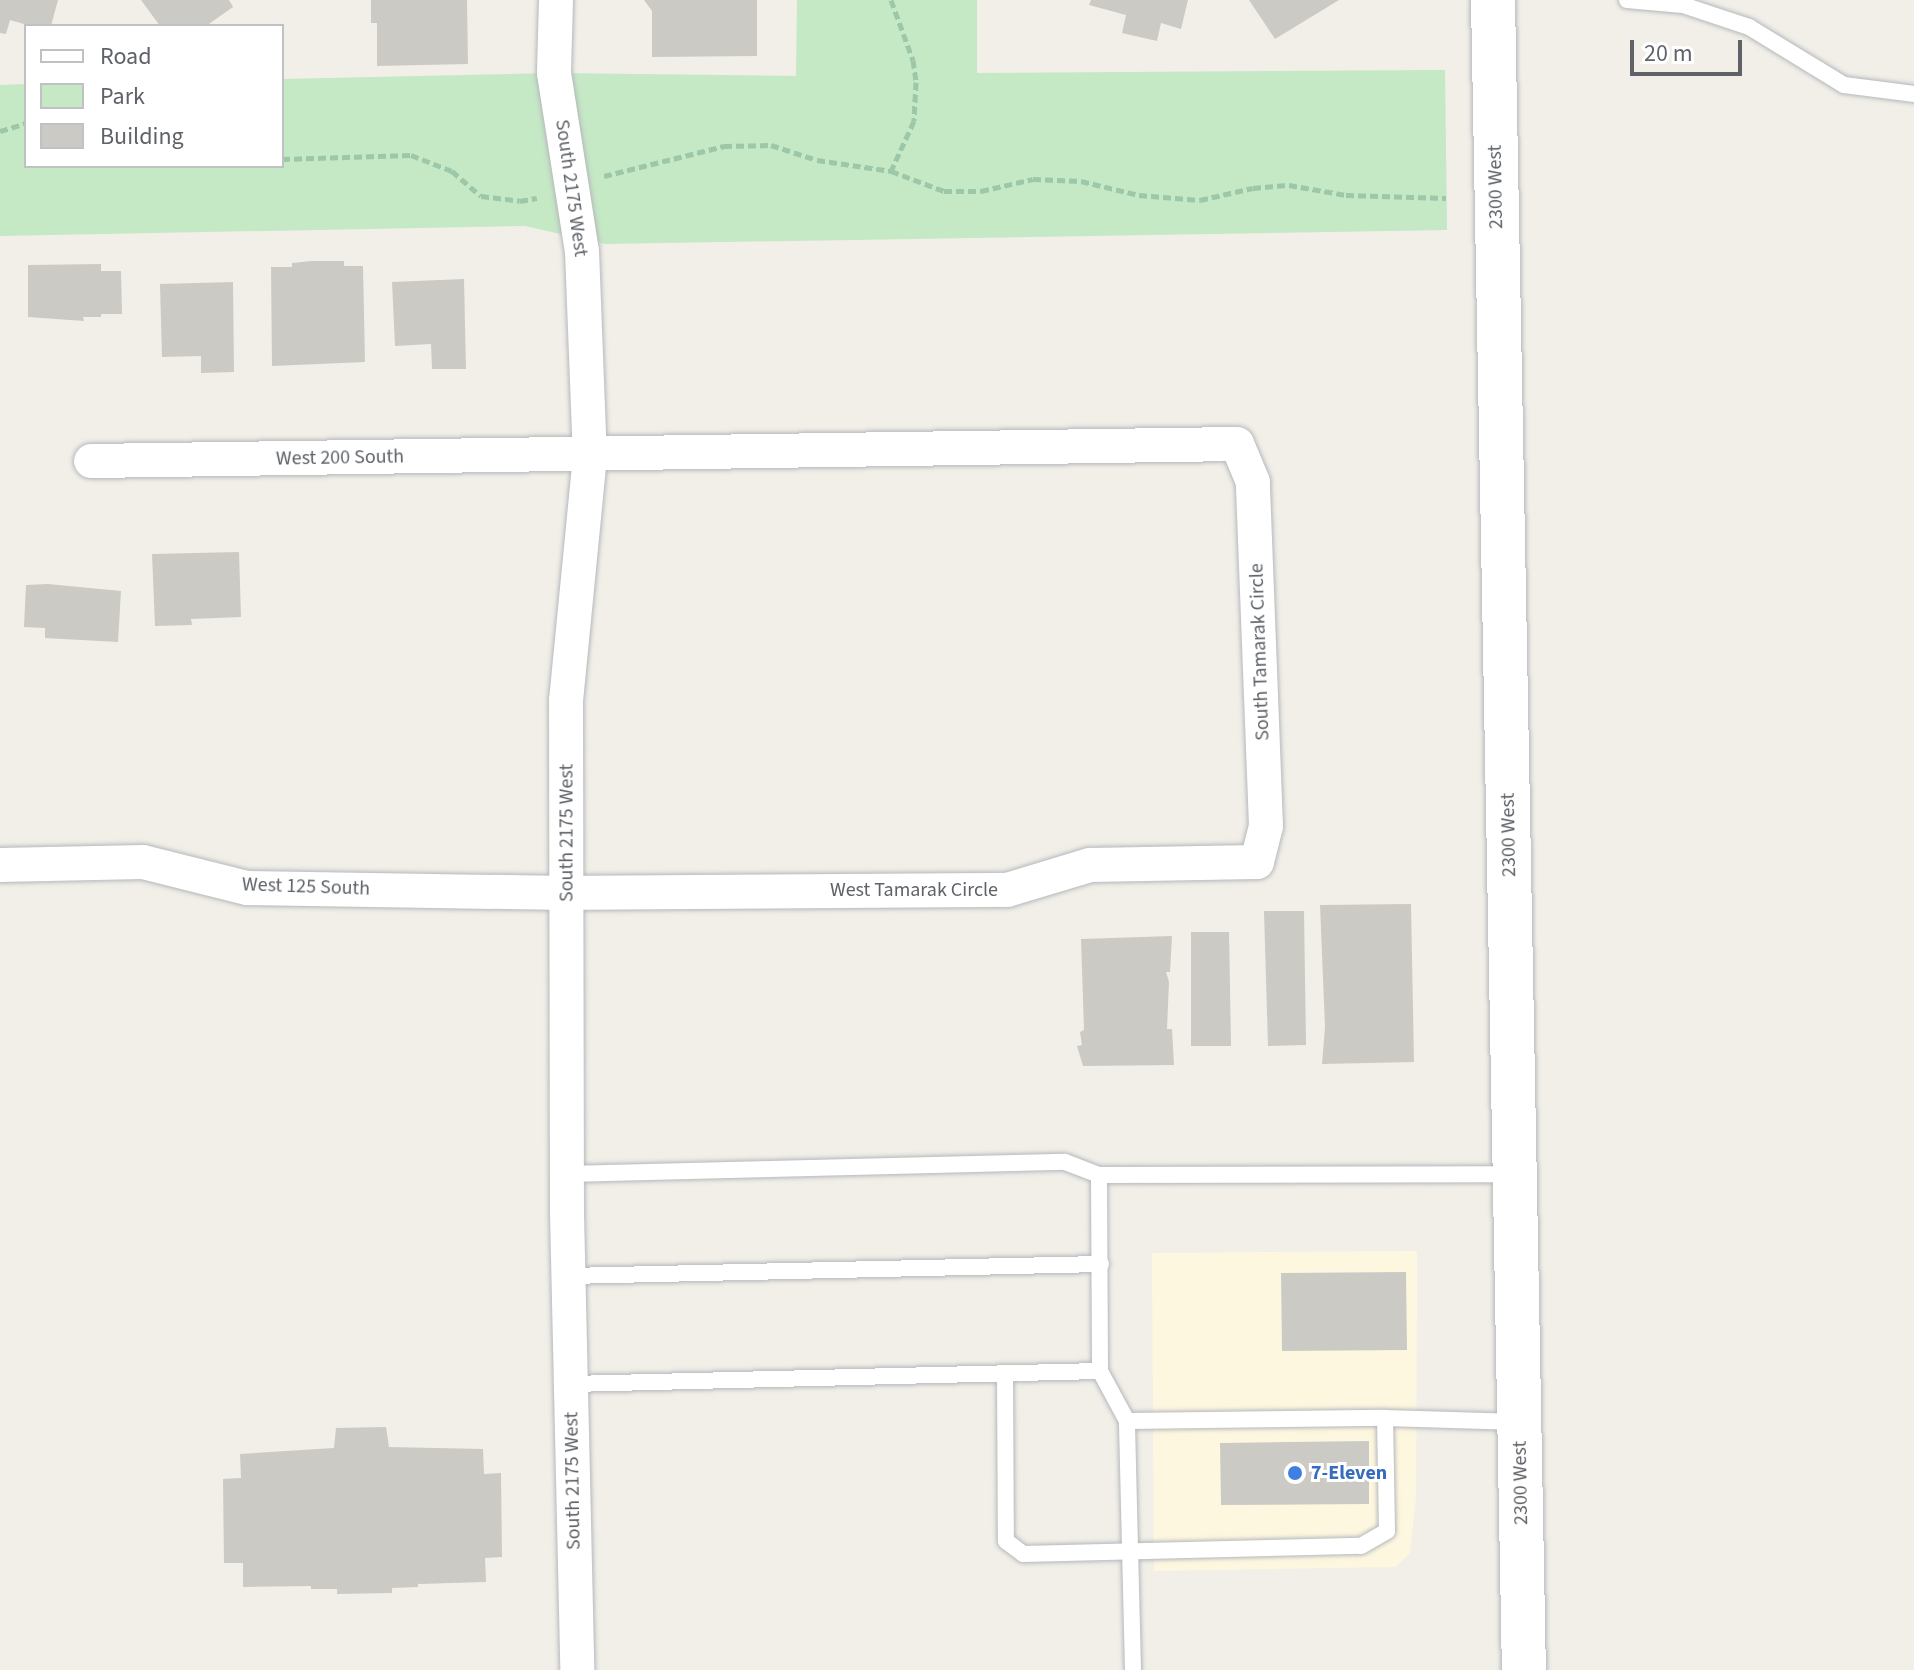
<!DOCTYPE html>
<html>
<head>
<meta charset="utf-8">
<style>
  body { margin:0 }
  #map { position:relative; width:1914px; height:1670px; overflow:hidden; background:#f1efe8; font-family:"Source Sans 3",sans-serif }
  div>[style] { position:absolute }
  .commercial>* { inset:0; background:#fef7e0 }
  .green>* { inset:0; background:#c5e8c5 }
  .building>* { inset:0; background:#cccac5 }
  .path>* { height:5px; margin-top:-2.5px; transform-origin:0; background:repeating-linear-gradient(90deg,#9cc7a9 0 8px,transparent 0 12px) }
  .roads { filter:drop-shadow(0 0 2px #b5b8bc) drop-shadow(0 0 2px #b5b8bc) }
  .lane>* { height:16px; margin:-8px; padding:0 8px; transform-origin:8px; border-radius:8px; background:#fff }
  .street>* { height:34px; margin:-17px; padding:0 17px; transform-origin:17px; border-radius:17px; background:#fff }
  .secondary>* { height:44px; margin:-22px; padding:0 22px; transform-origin:22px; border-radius:22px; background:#fff }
  .dots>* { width:22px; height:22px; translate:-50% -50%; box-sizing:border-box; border:4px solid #fff; border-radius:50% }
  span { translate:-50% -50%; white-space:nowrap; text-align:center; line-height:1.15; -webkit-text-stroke:6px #fff; paint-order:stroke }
  .street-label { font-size:20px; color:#5f6368 }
  .shop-label { font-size:20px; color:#366cbe; font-weight:700 }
  .left { translate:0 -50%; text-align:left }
  .legend { position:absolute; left:24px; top:24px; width:260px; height:144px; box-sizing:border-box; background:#fff; border:2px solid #bfc1c3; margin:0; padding:10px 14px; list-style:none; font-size:24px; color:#5f6368 }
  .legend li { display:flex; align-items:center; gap:16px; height:40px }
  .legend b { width:40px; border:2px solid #bfc1c3 }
  .scale { position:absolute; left:1630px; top:40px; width:112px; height:36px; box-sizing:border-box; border:4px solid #5f6368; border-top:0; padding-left:10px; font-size:24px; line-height:28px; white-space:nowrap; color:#5f6368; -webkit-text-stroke:6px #fff; paint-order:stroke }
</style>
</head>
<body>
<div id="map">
  <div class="commercial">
    <i style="clip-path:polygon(1417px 1251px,1416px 1496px,1410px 1553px,1396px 1567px,1154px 1571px,1152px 1253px)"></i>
  </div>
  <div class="green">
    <i style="clip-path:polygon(797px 0,977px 0,977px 73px,1445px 70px,1447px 230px,605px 244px,525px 226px,0 236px,0 85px,26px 84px,26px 166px,282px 166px,282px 79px,554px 73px,796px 76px)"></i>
  </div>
  <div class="building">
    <i style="clip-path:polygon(0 0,58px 0,51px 26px,31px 26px,10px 20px,6px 34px,0 33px)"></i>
    <i style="clip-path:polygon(141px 0,229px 0,233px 7px,206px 26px,160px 26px)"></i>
    <i style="clip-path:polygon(371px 0,467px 0,468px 64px,377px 66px,377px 23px,371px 23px)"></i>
    <i style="clip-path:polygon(644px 0,757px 0,757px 56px,652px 57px,652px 11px)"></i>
    <i style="clip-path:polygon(1091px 0,1188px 0,1181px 29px,1161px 23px,1157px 41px,1122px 33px,1126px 15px,1089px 5px)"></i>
    <i style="clip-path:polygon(1249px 0,1339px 0,1275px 39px)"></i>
    <i style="clip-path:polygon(312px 261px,344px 261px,344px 266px,363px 266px,365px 362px,272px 366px,271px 267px,292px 267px,292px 263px)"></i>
    <i style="clip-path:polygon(101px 264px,101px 271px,121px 271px,122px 314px,101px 314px,101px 317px,83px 317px,84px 321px,28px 317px,28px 265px)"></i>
    <i style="clip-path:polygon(464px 279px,466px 369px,432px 369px,431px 344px,395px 346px,392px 282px)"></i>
    <i style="clip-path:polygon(233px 282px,234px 372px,201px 373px,201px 356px,162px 357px,160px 284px)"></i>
    <i style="clip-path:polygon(239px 552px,241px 617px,191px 619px,192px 625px,155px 626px,152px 554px)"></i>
    <i style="clip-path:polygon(48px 584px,121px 591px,118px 642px,45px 638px,45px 628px,24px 627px,26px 585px)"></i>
    <i style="clip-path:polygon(1411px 904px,1414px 1062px,1322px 1064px,1325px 1027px,1320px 905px)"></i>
    <i style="clip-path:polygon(1264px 911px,1304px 911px,1306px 1045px,1268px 1046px)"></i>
    <i style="clip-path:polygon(1191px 932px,1229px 932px,1231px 1046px,1191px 1046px)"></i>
    <i style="clip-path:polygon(1172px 936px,1170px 972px,1166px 972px,1169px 982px,1167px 1029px,1172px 1029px,1174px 1065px,1083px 1066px,1077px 1046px,1082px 1045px,1080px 1032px,1084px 1030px,1081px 939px)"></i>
    <i style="clip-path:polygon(1406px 1272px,1407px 1350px,1282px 1351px,1281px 1273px)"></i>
    <i style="clip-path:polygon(386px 1427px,389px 1447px,483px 1449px,484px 1474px,501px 1473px,502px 1557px,485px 1558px,486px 1582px,418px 1584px,418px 1587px,392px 1588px,392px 1593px,337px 1594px,337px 1589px,311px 1589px,311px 1586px,243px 1587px,243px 1563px,224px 1563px,223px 1479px,241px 1478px,240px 1454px,334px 1448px,336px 1428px)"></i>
    <i style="clip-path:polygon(1369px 1441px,1369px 1504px,1221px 1505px,1220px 1443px)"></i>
  </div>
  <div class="path">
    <i style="left:891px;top:0;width:64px;rotate:69.9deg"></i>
    <i style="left:913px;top:60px;width:22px;rotate:82deg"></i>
    <i style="left:916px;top:82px;width:39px;rotate:93deg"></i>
    <i style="left:914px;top:121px;width:55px;rotate:114.7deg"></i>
    <i style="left:0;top:131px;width:27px;rotate:-17deg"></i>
    <i style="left:282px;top:159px;width:129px;rotate:-1.8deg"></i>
    <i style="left:411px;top:155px;width:44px;rotate:21.3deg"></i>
    <i style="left:452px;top:171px;width:38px;rotate:41deg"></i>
    <i style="left:481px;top:196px;width:39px;rotate:7deg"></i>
    <i style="left:520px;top:201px;width:17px;rotate:-10deg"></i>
    <i style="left:604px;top:176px;width:124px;rotate:-14deg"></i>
    <i style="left:724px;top:146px;width:47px;rotate:-1.2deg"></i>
    <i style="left:771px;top:145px;width:48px;rotate:18.1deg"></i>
    <i style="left:817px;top:160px;width:75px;rotate:8.5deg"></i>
    <i style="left:891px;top:171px;width:57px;rotate:20.7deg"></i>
    <i style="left:944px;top:191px;width:37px"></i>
    <i style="left:981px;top:191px;width:53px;rotate:-13deg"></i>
    <i style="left:1033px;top:179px;width:48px;rotate:2.4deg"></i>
    <i style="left:1081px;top:181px;width:60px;rotate:13.6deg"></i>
    <i style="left:1139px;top:195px;width:61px;rotate:4.7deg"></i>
    <i style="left:1200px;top:200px;width:54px;rotate:-12.8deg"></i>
    <i style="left:1253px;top:188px;width:36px;rotate:-5deg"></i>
    <i style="left:1289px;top:185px;width:58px;rotate:10deg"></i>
    <i style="left:1346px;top:195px;width:100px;rotate:1.7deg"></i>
  </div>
  <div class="roads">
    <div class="lane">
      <i style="left:1627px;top:0;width:56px;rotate:5.1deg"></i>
      <i style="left:1683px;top:5px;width:70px;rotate:18.4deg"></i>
      <i style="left:1749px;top:27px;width:111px;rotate:31.4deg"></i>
      <i style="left:1844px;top:85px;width:71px;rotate:7.3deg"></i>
      <i style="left:567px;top:1174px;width:498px;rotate:-1.4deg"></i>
      <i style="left:1065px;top:1162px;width:36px;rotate:21deg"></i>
      <i style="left:1099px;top:1175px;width:415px;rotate:-0.1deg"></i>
      <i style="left:1099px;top:1175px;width:196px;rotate:89.7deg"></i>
      <i style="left:1100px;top:1371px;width:57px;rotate:61.6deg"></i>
      <i style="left:568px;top:1276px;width:533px;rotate:-1.29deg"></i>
      <i style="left:1005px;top:1373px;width:168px;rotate:89.7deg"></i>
      <i style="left:1006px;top:1541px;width:21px;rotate:37deg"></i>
      <i style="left:1023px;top:1554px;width:338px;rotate:-1.4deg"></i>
      <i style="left:1361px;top:1546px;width:30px;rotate:-30deg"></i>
      <i style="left:1387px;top:1531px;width:113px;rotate:-91deg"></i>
      <i style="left:571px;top:1384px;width:529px;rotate:-1.41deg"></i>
      <i style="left:1133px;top:1670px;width:249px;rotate:-91.4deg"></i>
      <i style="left:1127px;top:1421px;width:258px;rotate:-0.7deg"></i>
      <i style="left:1385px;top:1418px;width:134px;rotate:1.7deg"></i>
    </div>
    <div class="street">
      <i style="left:556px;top:0;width:73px;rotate:91.6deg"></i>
      <i style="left:554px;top:73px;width:180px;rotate:81.1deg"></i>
      <i style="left:582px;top:251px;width:205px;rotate:87.8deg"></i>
      <i style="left:590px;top:456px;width:245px;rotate:95.6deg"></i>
      <i style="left:566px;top:700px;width:513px;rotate:89.89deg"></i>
      <i style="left:567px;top:1213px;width:457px;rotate:88.7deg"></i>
      <i style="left:0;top:865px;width:143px;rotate:-1.2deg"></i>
      <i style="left:143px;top:862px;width:107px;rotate:14deg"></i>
      <i style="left:247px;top:888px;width:320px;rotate:0.9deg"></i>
      <i style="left:567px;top:893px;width:440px;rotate:-0.4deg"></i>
      <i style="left:1007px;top:890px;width:87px;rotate:-16.8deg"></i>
      <i style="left:1090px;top:865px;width:167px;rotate:-1deg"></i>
      <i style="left:1257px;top:862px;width:37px;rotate:-76deg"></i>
      <i style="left:1266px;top:826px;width:344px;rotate:-92.2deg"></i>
      <i style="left:1253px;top:482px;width:41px;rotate:-112.8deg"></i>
      <i style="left:1237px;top:444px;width:1146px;rotate:179.15deg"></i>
    </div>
    <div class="secondary">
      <i style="left:1493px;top:0;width:1670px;rotate:88.94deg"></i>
    </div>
  </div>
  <div class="dots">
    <i style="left:1295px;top:1473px;background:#3f7fe0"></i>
  </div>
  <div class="street-label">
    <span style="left:1496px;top:187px;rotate:-91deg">2300 West</span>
    <span style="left:571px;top:188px;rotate:82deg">South 2175 West</span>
    <span style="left:340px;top:458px;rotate:-1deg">West 200 South</span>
    <span style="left:1260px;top:652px;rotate:-92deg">South Tamarak Circle</span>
    <span style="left:567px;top:833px;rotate:-90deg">South 2175 West</span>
    <span style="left:1509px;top:835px;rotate:-91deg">2300 West</span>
    <span style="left:306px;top:887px;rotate:2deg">West 125 South</span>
    <span style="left:914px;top:890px">West Tamarak Circle</span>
    <span style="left:573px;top:1481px;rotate:-91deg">South 2175 West</span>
    <span style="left:1521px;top:1483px;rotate:-91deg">2300 West</span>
  </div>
  <div class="shop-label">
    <span class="left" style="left:1311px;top:1473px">7-Eleven</span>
  </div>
  <ul class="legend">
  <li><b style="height:10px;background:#fff"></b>Road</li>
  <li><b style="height:22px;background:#c5e8c5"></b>Park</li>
  <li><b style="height:22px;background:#cccac5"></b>Building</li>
  </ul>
  <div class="scale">20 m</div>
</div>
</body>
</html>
